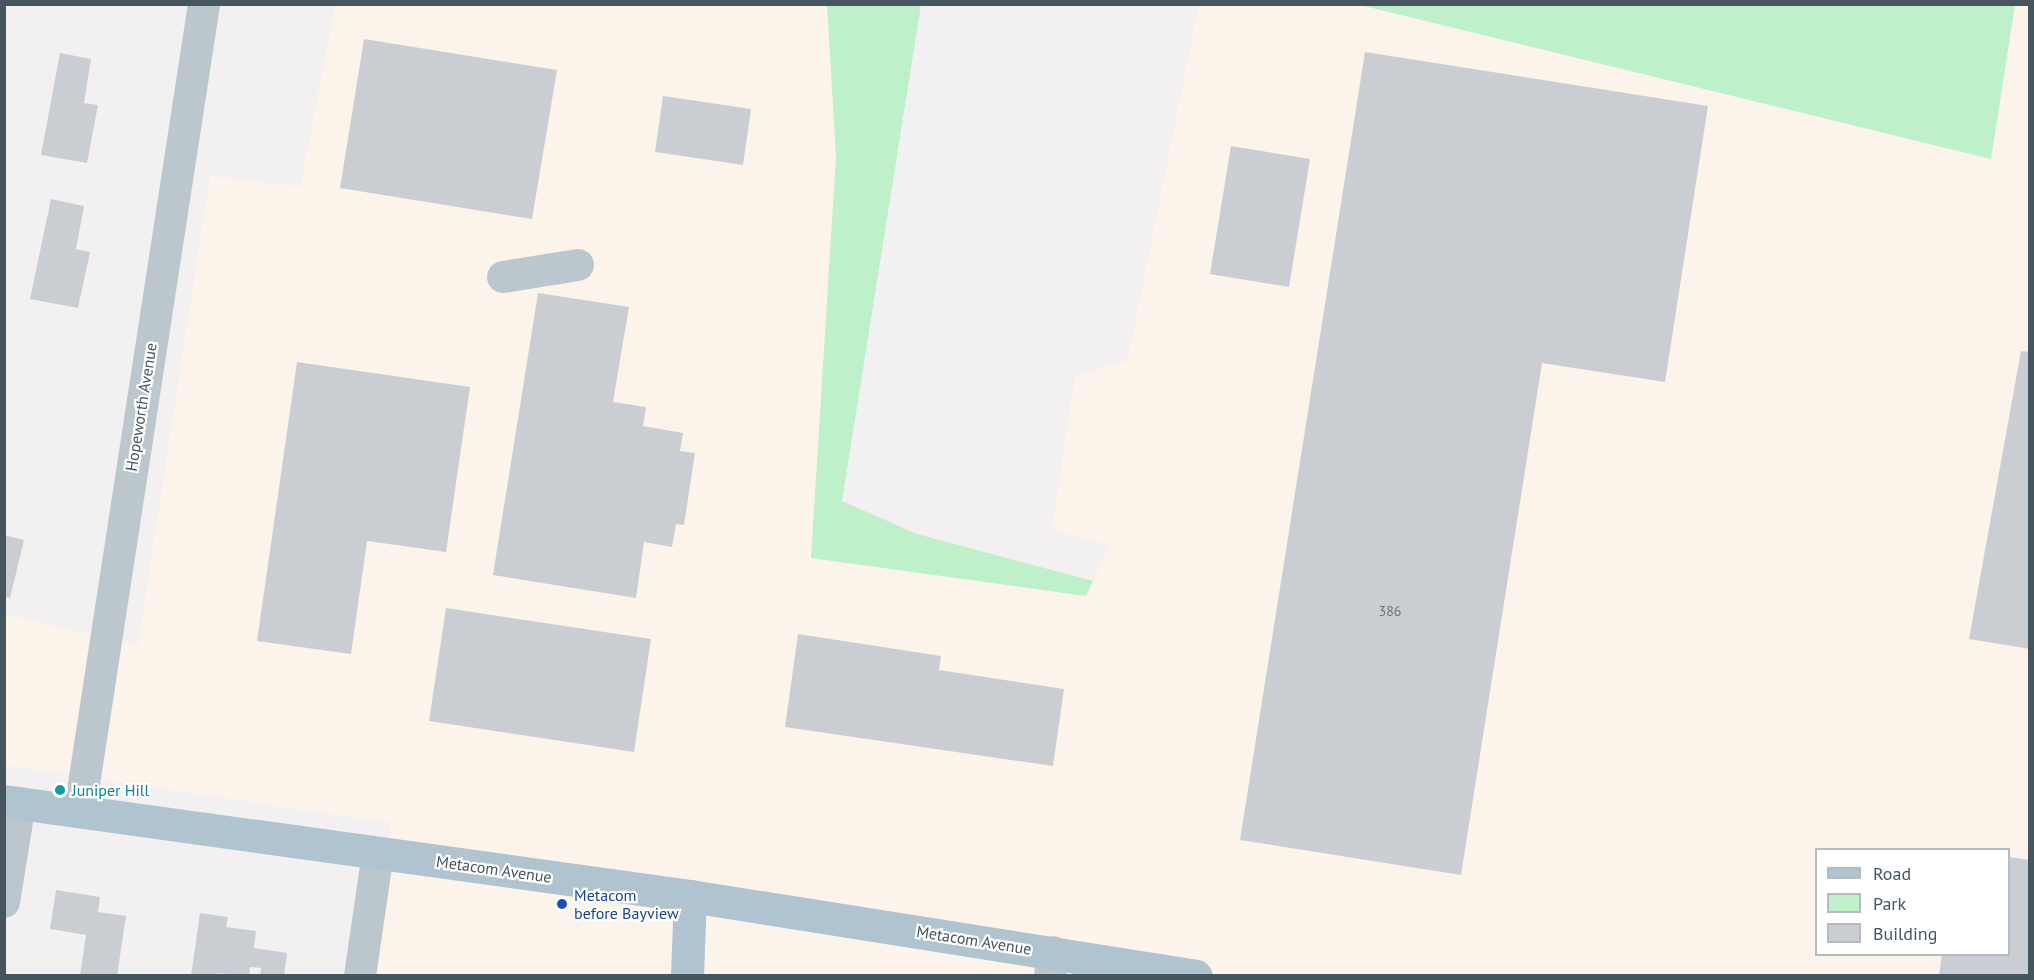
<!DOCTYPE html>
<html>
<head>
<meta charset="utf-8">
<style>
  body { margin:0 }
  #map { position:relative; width:2034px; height:980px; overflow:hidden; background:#f2f0f0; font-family:"PT Sans",sans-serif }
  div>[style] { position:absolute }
  .commercial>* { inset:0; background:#fcf4ea }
  .green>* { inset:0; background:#bef0ca }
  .building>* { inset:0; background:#caced3 }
  .minor>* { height:32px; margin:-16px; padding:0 16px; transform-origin:16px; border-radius:16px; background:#bbc7cd }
  .major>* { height:33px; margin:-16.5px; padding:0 16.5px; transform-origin:16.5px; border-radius:16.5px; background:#afc4cf }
  .dots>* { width:16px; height:16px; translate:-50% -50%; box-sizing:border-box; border:3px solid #fff; border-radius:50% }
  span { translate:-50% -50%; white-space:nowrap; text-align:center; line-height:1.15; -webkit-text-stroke:4.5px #fff; paint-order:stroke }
  .number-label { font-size:14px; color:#68747b }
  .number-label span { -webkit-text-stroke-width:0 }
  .street-label { font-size:16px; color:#47565e }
  .culture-label { font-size:16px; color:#0d838f }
  .left { translate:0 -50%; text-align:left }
  .transit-label { font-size:16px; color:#164399 }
  .frame { position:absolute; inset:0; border:6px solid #47565e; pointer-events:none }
  .legend { position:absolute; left:1815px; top:848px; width:195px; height:108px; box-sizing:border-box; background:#fff; border:2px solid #b5bbbf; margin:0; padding:8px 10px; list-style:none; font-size:18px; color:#47565e }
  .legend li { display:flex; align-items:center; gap:12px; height:30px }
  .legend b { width:30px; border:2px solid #b5bbbf }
</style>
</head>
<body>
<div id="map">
  <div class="commercial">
    <i style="clip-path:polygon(evenodd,336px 5px,827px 5px,836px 157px,811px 558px,1086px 596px,1110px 545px,1052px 530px,1075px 376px,1128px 360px,1199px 5px,1360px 5px,1991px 159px,2015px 5px,2029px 5px,2029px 975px,371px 975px,391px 823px,5px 765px,5px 615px,138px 645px,210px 176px,300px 187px,336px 5px,1816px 850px,2008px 850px,2008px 954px,1816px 954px,1816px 850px)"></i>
  </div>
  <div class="green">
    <i style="clip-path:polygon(827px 5px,921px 5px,842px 501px,917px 534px,1093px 581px,1086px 596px,811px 558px,836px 157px)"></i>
    <i style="clip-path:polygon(1360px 5px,2015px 5px,1991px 159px)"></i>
  </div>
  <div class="building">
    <i style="clip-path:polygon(364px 39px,557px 70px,532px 219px,340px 188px)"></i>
    <i style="clip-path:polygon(1365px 52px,1708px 106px,1665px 382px,1542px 363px,1461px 875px,1240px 840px)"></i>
    <i style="clip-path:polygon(60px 53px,91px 59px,84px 103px,98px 105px,87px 163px,41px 155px)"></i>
    <i style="clip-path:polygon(663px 96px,751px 109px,743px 165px,655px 152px)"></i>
    <i style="clip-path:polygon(1231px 146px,1310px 159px,1289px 287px,1210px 274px)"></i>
    <i style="clip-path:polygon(51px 199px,84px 206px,76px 249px,90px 252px,78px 308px,30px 299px)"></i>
    <i style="clip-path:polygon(538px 293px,629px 307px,613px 402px,646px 407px,643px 426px,683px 433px,680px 451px,695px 453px,684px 525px,676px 524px,672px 547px,644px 542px,636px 598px,493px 575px)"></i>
    <i style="clip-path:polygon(2021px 351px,2030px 352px,2030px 649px,1969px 639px)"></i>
    <i style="clip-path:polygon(297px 362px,470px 387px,446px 552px,367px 541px,351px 654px,257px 641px)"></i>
    <i style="clip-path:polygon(4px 535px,24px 540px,10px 598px,4px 597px)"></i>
    <i style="clip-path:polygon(446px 608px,651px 639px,634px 752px,429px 721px)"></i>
    <i style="clip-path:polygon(798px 634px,941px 656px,939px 670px,1064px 689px,1053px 766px,785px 727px)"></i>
    <i style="clip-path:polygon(2008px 857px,2030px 860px,2030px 976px,1939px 976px,1942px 954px,2008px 954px)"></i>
    <i style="clip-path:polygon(56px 890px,100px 897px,98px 912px,126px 916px,117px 976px,80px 976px,86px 935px,50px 929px)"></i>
    <i style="clip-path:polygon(200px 913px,228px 917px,226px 927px,256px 931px,254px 948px,287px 953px,284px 976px,260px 976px,261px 968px,250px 967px,249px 976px,217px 973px,216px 976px,191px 976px)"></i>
  </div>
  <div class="minor">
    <i style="left:503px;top:277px;width:76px;rotate:-9.1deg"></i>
    <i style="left:80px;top:810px;width:815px;rotate:-81.25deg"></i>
    <i style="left:4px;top:902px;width:100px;rotate:-80.8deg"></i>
    <i style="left:360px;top:976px;width:124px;rotate:-81.7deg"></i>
    <i style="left:1050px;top:976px;width:24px;rotate:-83deg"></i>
  </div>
  <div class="major">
    <i style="left:4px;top:801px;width:693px;rotate:7.88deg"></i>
    <i style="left:690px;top:896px;width:512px;rotate:8.98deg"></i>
    <i style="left:687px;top:976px;width:80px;rotate:-87.9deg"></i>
  </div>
  <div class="dots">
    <i style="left:60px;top:790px;background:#0f9aa8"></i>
    <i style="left:562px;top:904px;background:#1a4fb4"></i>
  </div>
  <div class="number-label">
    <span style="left:1390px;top:611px">386</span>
  </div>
  <div class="street-label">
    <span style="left:141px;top:407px;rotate:-81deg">Hopeworth Avenue</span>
    <span style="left:494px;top:869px;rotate:8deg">Metacom Avenue</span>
    <span style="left:974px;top:940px;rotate:9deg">Metacom Avenue</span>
  </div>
  <div class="culture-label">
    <span class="left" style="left:72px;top:790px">Juniper Hill</span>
  </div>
  <div class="transit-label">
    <span class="left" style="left:574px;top:904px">Metacom<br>before Bayview</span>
  </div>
  <div class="frame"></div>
  <ul class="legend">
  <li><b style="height:8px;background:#afc4cf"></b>Road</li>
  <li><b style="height:16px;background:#bef0ca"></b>Park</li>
  <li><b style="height:16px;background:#caced3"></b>Building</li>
  </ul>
</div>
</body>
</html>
